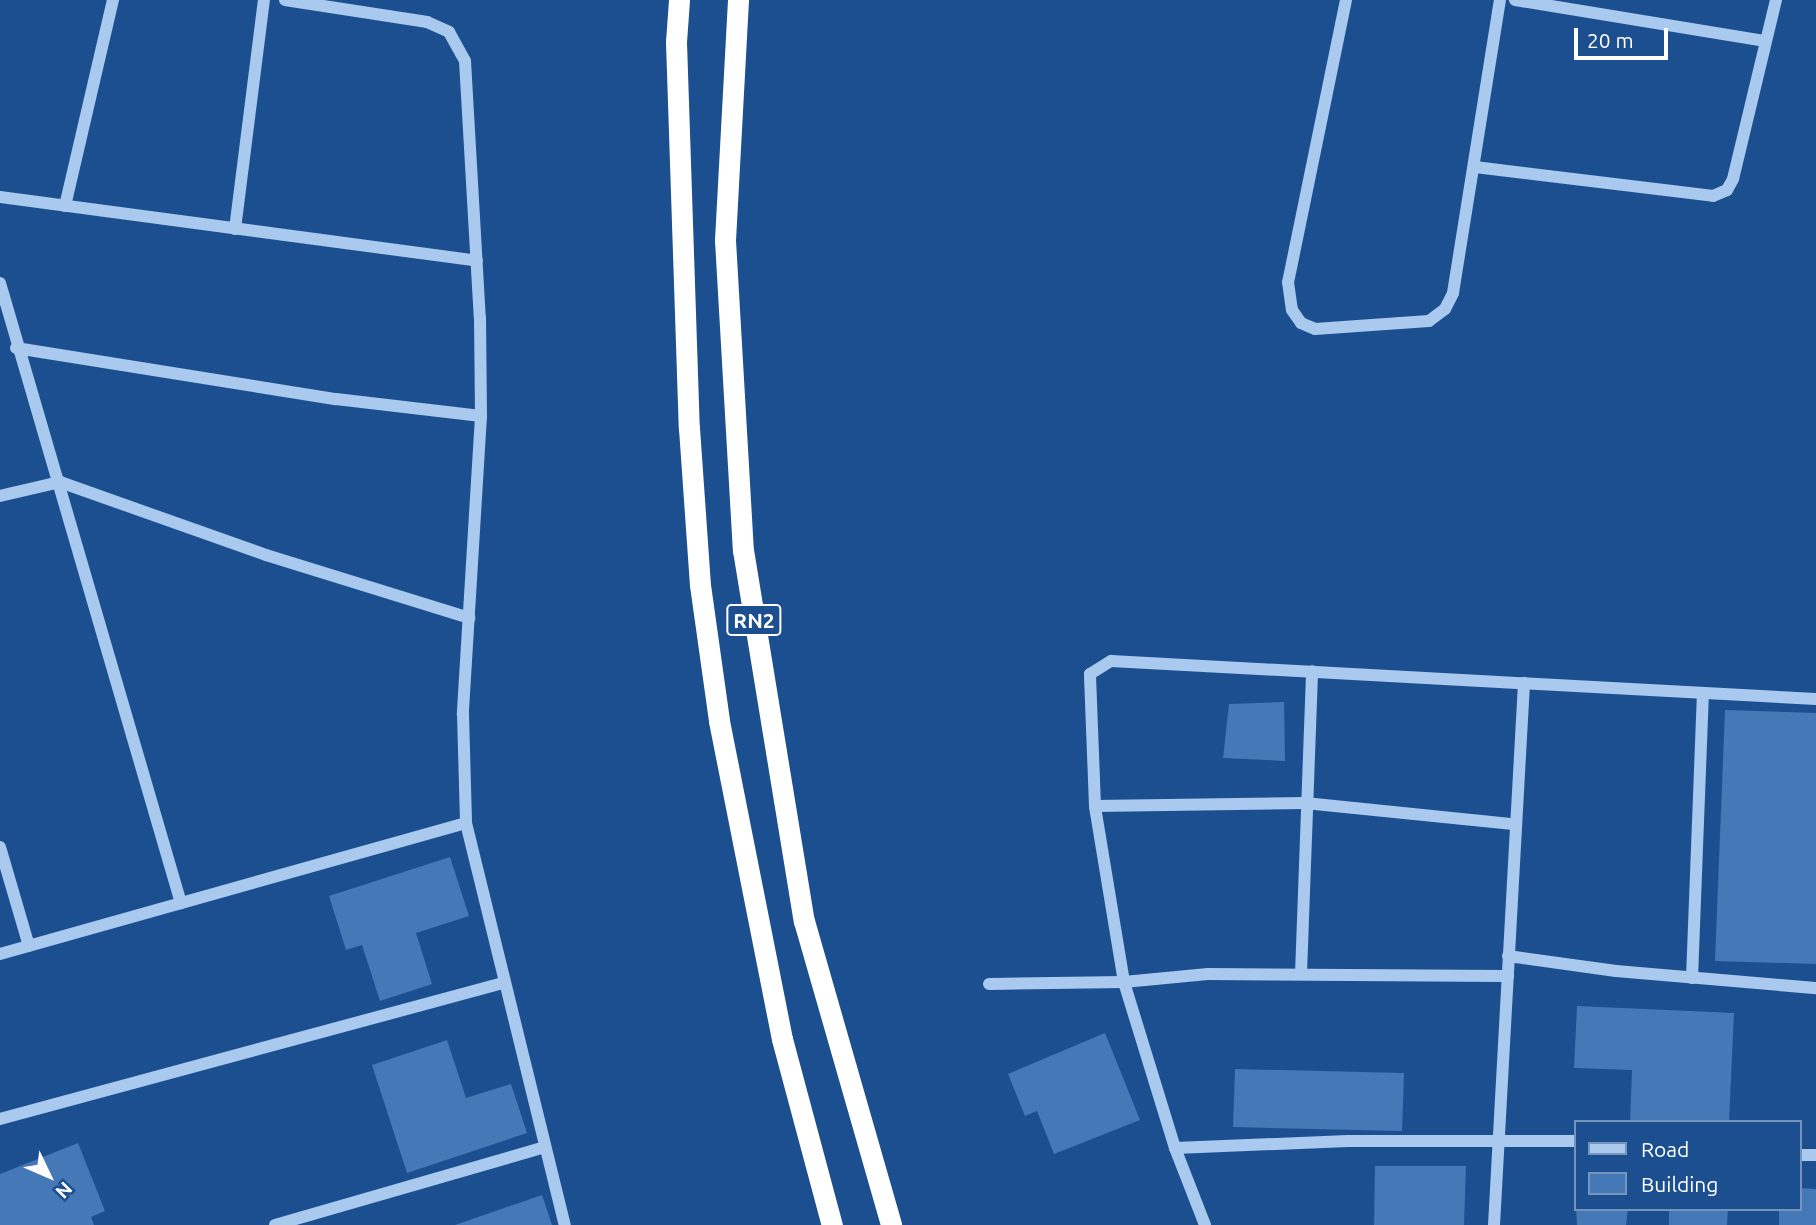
<!DOCTYPE html>
<html>
<head>
<meta charset="utf-8">
<style>
  body { margin:0 }
  #map { position:relative; width:1816px; height:1225px; overflow:hidden; background:#1b4f8f; font-family:Ubuntu,sans-serif }
  div>[style] { position:absolute }
  .building>* { inset:0; background:#4478b7 }
  .minor>* { height:12px; margin:-6px; padding:0 6px; transform-origin:6px; border-radius:6px; background:#a9c9ee }
  .highway>* { height:21px; margin:-10.5px; padding:0 10.5px; transform-origin:10.5px; border-radius:10.5px; background:#fff }
  span { translate:-50% -50%; white-space:nowrap; text-align:center; line-height:1.15; -webkit-text-stroke:7px #1b4f8f; paint-order:stroke }
  .shield-label span { padding:2px 5px; background:#1b4f8f; border:2px solid; border-radius:5px; -webkit-text-stroke-width:0 }
  .shield-label { font-size:21px; color:#fff; font-weight:700 }
  .legend { position:absolute; left:1574px; top:1120px; width:228px; height:91px; box-sizing:border-box; background:#1b4f8f; border:2px solid #7695bc; margin:0; padding:9px 12px; list-style:none; font-size:21px; color:#fff }
  .legend li { display:flex; align-items:center; gap:14px; height:35px }
  .legend b { width:35px; border:2px solid #7695bc }
  .north { position:absolute; left:14px; top:1141px; width:70px; height:70px; -webkit-text-stroke:5px #1b4f8f; paint-order:stroke; rotate:134deg; font-size:19px; font-weight:700; line-height:28px; text-align:center; color:#fff }
  .north::after { content:''; display:block; margin:auto; width:24px; height:32px; background:#fff; clip-path:polygon(50% 0,100% 100%,50% 72%,0 100%) }
  .scale { position:absolute; left:1574px; top:28px; width:94px; height:32px; box-sizing:border-box; border:4px solid #fff; border-top:0; padding-left:9px; font-size:21px; line-height:24px; white-space:nowrap; color:#fff; -webkit-text-stroke:5px #1b4f8f; paint-order:stroke }
</style>
</head>
<body>
<div id="map">
  <div class="building">
    <i style="clip-path:polygon(1284px 702px,1285px 761px,1223px 758px,1229px 704px)"></i>
    <i style="clip-path:polygon(1725px 710px,1816px 713px,1816px 964px,1715px 961px)"></i>
    <i style="clip-path:polygon(450px 857px,469px 916px,416px 933px,432px 984px,380px 1001px,362px 945px,346px 950px,329px 896px)"></i>
    <i style="clip-path:polygon(1577px 1006px,1734px 1013px,1729px 1122px,1630px 1122px,1632px 1070px,1574px 1068px)"></i>
    <i style="clip-path:polygon(1105px 1033px,1140px 1120px,1054px 1154px,1037px 1111px,1025px 1116px,1008px 1074px)"></i>
    <i style="clip-path:polygon(447px 1040px,466px 1098px,511px 1084px,527px 1133px,407px 1173px,372px 1065px)"></i>
    <i style="clip-path:polygon(1235px 1069px,1404px 1073px,1402px 1131px,1233px 1127px)"></i>
    <i style="clip-path:polygon(78px 1143px,105px 1211px,91px 1217px,94px 1225px,0 1225px,0 1174px)"></i>
    <i style="clip-path:polygon(1375px 1166px,1466px 1166px,1464px 1225px,1374px 1225px)"></i>
    <i style="clip-path:polygon(1800px 1188px,1816px 1189px,1816px 1225px,1779px 1225px,1779px 1209px,1800px 1209px)"></i>
    <i style="clip-path:polygon(542px 1195px,552px 1225px,455px 1225px)"></i>
    <i style="clip-path:polygon(1576px 1209px,1628px 1209px,1626px 1225px,1577px 1225px)"></i>
    <i style="clip-path:polygon(1669px 1209px,1728px 1209px,1727px 1225px,1669px 1225px)"></i>
  </div>
  <div class="minor">
    <i style="left:285px;top:0;width:144px;rotate:8.8deg"></i>
    <i style="left:427px;top:22px;width:24px;rotate:24deg"></i>
    <i style="left:449px;top:32px;width:33px;rotate:61deg"></i>
    <i style="left:465px;top:61px;width:257px;rotate:86.7deg"></i>
    <i style="left:480px;top:318px;width:98px;rotate:89.4deg"></i>
    <i style="left:481px;top:416px;width:299px;rotate:93.5deg"></i>
    <i style="left:463px;top:714px;width:109px;rotate:88.4deg"></i>
    <i style="left:466px;top:823px;width:414px;rotate:76.2deg"></i>
    <i style="left:1346px;top:0;width:288px;rotate:101.6deg"></i>
    <i style="left:1288px;top:282px;width:28px;rotate:82deg"></i>
    <i style="left:1292px;top:310px;width:16px;rotate:55deg"></i>
    <i style="left:1301px;top:323px;width:15px;rotate:23deg"></i>
    <i style="left:1315px;top:329px;width:114px;rotate:-4deg"></i>
    <i style="left:1429px;top:321px;width:20px;rotate:-37deg"></i>
    <i style="left:1445px;top:309px;width:18px;rotate:-63deg"></i>
    <i style="left:1453px;top:293px;width:297px;rotate:-80.9deg"></i>
    <i style="left:1515px;top:0;width:254px;rotate:9.3deg"></i>
    <i style="left:1475px;top:167px;width:240px;rotate:6.9deg"></i>
    <i style="left:1713px;top:196px;width:15px;rotate:-23deg"></i>
    <i style="left:1727px;top:190px;width:13px;rotate:-61deg"></i>
    <i style="left:1733px;top:179px;width:184px;rotate:-76.5deg"></i>
    <i style="left:0;top:197px;width:481px;rotate:7.6deg"></i>
    <i style="left:65px;top:206px;width:212px;rotate:-76.9deg"></i>
    <i style="left:235px;top:229px;width:231px;rotate:-82.8deg"></i>
    <i style="left:0;top:283px;width:646px;rotate:73.73deg"></i>
    <i style="left:16px;top:348px;width:324px;rotate:9.1deg"></i>
    <i style="left:336px;top:399px;width:146px;rotate:6.7deg"></i>
    <i style="left:0;top:496px;width:62px;rotate:-13.1deg"></i>
    <i style="left:60px;top:482px;width:219px;rotate:19.5deg"></i>
    <i style="left:266px;top:555px;width:213px;rotate:17.2deg"></i>
    <i style="left:1095px;top:806px;width:210px;rotate:-0.8deg"></i>
    <i style="left:1305px;top:803px;width:209px;rotate:5.8deg"></i>
    <i style="left:0;top:847px;width:103px;rotate:73.7deg"></i>
    <i style="left:0;top:954px;width:484px;rotate:-15.7deg"></i>
    <i style="left:1508px;top:956px;width:109px;rotate:7.9deg"></i>
    <i style="left:1616px;top:971px;width:201px;rotate:4.9deg"></i>
    <i style="left:1301px;top:974px;width:303px;rotate:-87.9deg"></i>
    <i style="left:1692px;top:978px;width:285px;rotate:-87.8deg"></i>
    <i style="left:989px;top:984px;width:135px;rotate:-0.8deg"></i>
    <i style="left:1124px;top:982px;width:84px;rotate:-5.4deg"></i>
    <i style="left:1208px;top:974px;width:300px;rotate:0.4deg"></i>
    <i style="left:0;top:1119px;width:521px;rotate:-15.13deg"></i>
    <i style="left:1175px;top:1148px;width:173px;rotate:-2.3deg"></i>
    <i style="left:1348px;top:1141px;width:228px"></i>
    <i style="left:1800px;top:1155px;width:16px"></i>
    <i style="left:275px;top:1225px;width:281px;rotate:-16.1deg"></i>
    <i style="left:1205px;top:1225px;width:83px;rotate:-111.3deg"></i>
    <i style="left:1175px;top:1148px;width:174px;rotate:-107.1deg"></i>
    <i style="left:1124px;top:982px;width:178px;rotate:-99.4deg"></i>
    <i style="left:1095px;top:806px;width:132px;rotate:-92.2deg"></i>
    <i style="left:1090px;top:674px;width:25px;rotate:-32deg"></i>
    <i style="left:1111px;top:661px;width:706px;rotate:3.09deg"></i>
    <i style="left:1494px;top:1225px;width:543px;rotate:-86.83deg"></i>
  </div>
  <div class="highway">
    <i style="left:679px;top:0;width:42px;rotate:94.1deg"></i>
    <i style="left:676px;top:42px;width:386px;rotate:88.1deg"></i>
    <i style="left:689px;top:428px;width:157px;rotate:86deg"></i>
    <i style="left:700px;top:585px;width:137px;rotate:82deg"></i>
    <i style="left:719px;top:721px;width:324px;rotate:78.8deg"></i>
    <i style="left:782px;top:1039px;width:193px;rotate:75deg"></i>
    <i style="left:738px;top:0;width:240px;rotate:93.1deg"></i>
    <i style="left:725px;top:240px;width:311px;rotate:86.7deg"></i>
    <i style="left:743px;top:550px;width:376px;rotate:80.7deg"></i>
    <i style="left:804px;top:921px;width:316px;rotate:74deg"></i>
  </div>
  <div class="shield-label">
    <span style="left:754px;top:620px">RN2</span>
  </div>
  <ul class="legend">
  <li><b style="height:9px;background:#a9c9ee"></b>Road</li>
  <li><b style="height:19px;background:#4478b7"></b>Building</li>
  </ul>
  <div class="north">N</div>
  <div class="scale">20 m</div>
</div>
</body>
</html>
